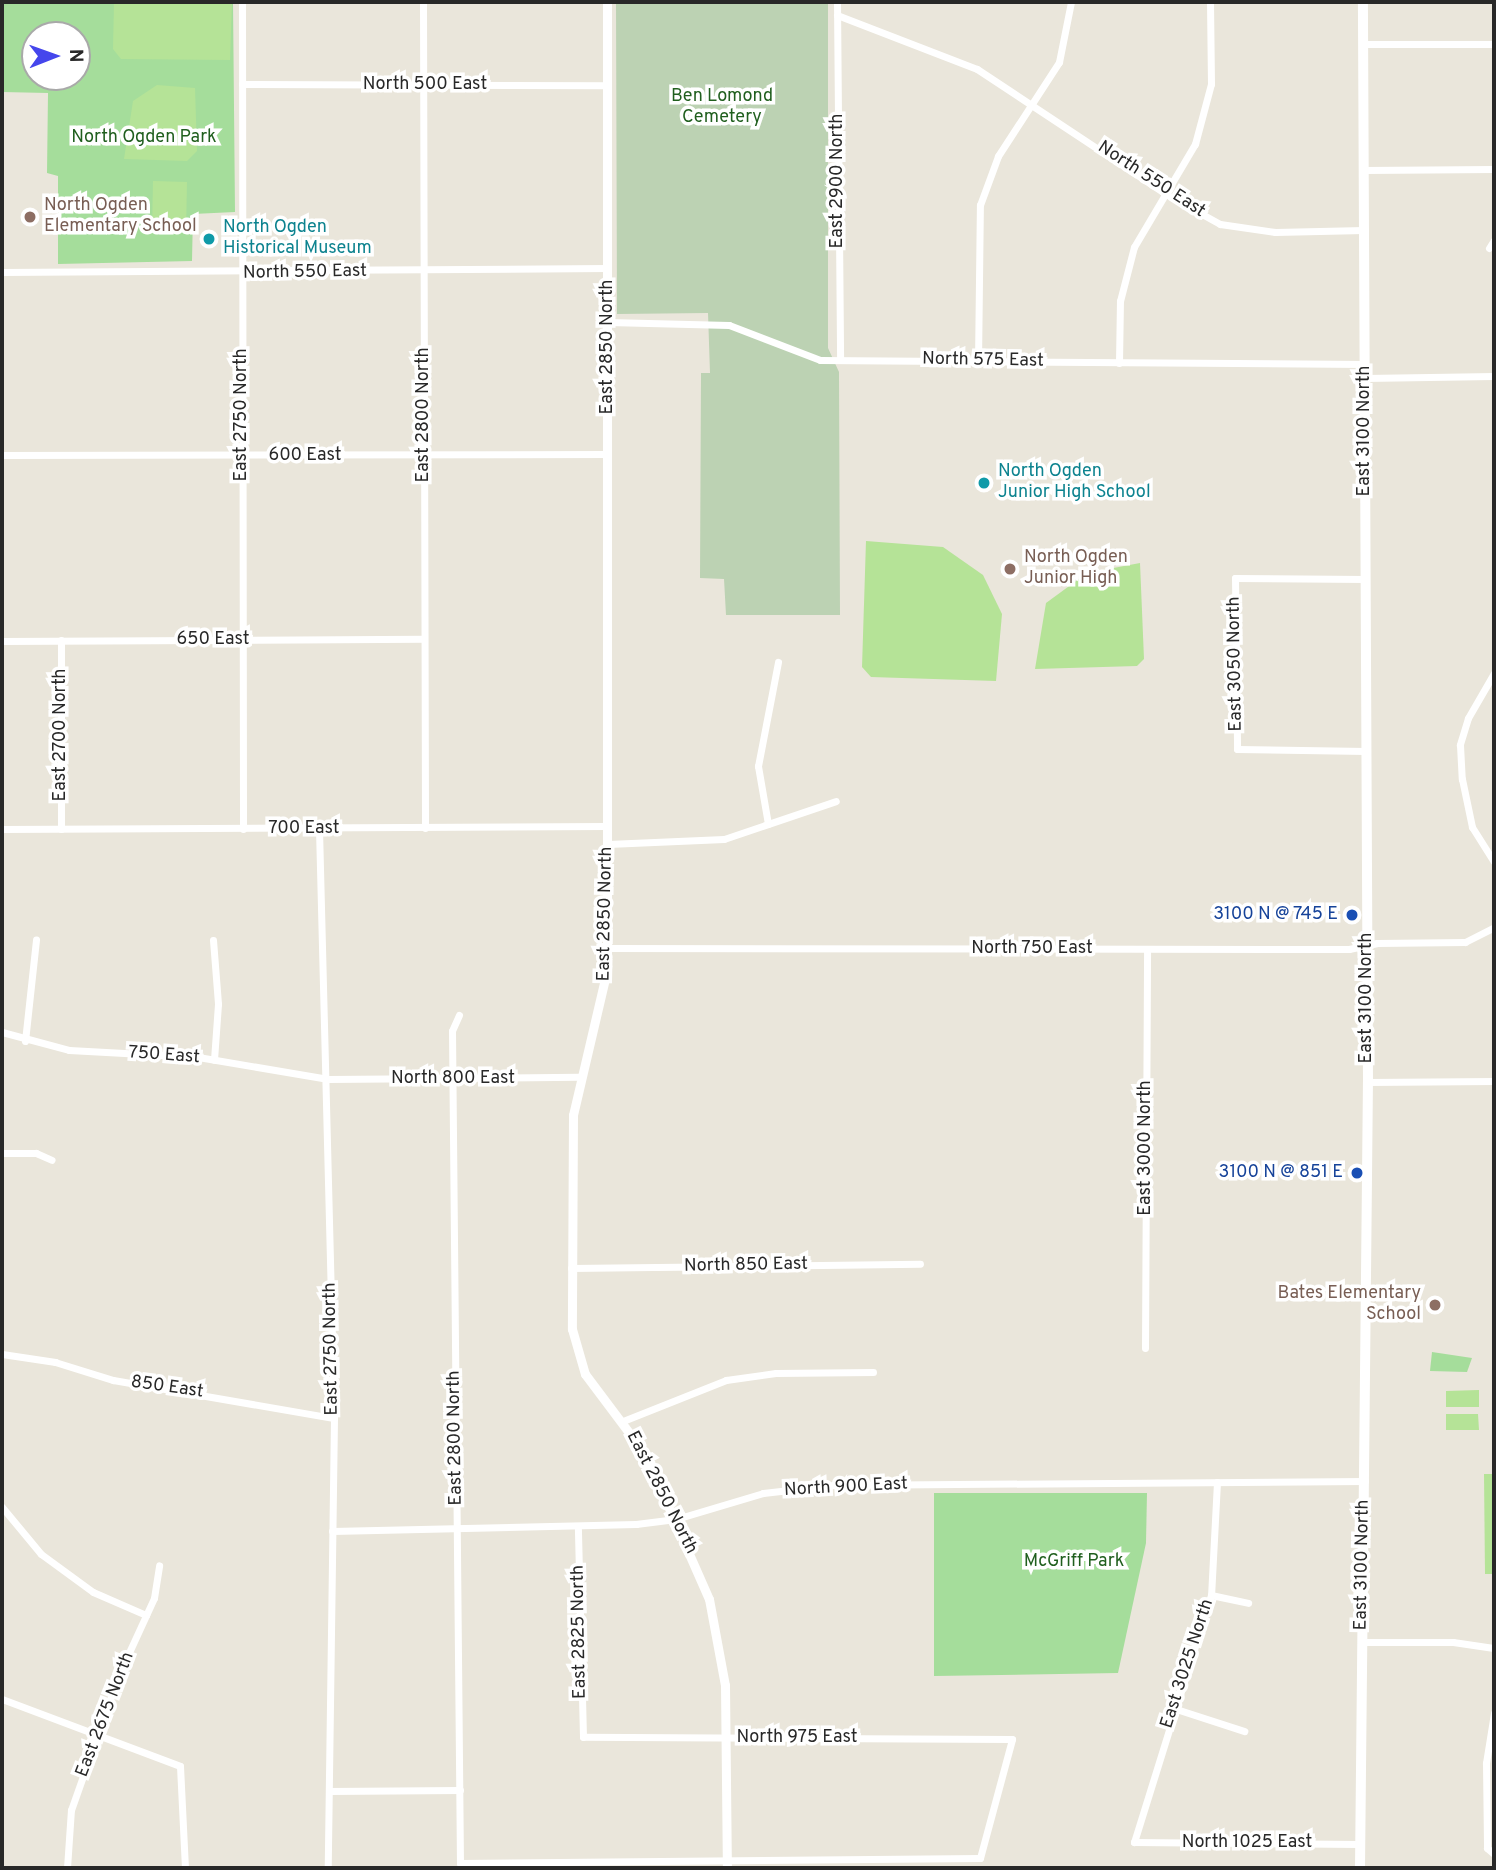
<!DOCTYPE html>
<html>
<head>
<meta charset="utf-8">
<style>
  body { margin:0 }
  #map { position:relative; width:1496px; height:1870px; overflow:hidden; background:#eae6db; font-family:Overpass,sans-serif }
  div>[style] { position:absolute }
  .green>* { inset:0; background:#a5dd9b }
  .cemetery>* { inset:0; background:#bcd2b3 }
  .pitch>* { inset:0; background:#b5e397 }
  .minor>* { height:7px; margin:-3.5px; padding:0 3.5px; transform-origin:3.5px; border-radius:3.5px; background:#fff }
  .tertiary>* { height:9px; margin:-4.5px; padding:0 4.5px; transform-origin:4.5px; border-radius:4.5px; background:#fff }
  .secondary>* { height:10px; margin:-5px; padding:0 5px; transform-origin:5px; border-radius:5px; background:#fff }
  .dots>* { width:19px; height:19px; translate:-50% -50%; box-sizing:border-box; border:4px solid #fff; border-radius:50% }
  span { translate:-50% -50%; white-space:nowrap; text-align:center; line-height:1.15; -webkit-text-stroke:7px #fff; paint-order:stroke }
  .street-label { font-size:18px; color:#282828 }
  .park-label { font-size:18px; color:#205f1e }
  .education-label { font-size:18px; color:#785e54 }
  .left { translate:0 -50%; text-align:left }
  .right { translate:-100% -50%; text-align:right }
  .culture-label { font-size:18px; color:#0d838f }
  .transit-label { font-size:18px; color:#164399 }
  .frame { position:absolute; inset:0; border:4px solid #282828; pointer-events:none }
  .north { position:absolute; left:21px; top:21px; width:70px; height:70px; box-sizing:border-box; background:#fff; border:2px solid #a9a9a9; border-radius:50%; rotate:89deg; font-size:19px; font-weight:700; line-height:28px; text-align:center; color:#282828 }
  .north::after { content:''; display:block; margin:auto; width:24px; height:32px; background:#4546ec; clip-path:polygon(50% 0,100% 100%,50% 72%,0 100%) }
</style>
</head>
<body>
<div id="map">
  <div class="green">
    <i style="clip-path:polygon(evenodd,2px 2px,233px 2px,235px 212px,193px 214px,192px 261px,58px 264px,58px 176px,47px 173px,48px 93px,2px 92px,2px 2px,35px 35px,77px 35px,77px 77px,35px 77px,35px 35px)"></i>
    <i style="clip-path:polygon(1432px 1352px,1472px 1358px,1467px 1372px,1430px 1371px)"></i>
    <i style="clip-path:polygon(934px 1493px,1147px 1493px,1146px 1543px,1118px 1673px,934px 1676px)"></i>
  </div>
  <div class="cemetery">
    <i style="clip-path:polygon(616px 2px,828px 2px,828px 348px,839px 372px,840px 615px,726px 615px,724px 579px,700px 578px,701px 373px,710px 373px,708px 313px,617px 314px)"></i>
  </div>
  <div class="pitch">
    <i style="clip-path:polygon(114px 2px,232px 2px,230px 60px,121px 59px,113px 49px)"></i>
    <i style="clip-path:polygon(157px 85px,195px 88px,197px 151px,187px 161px,124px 159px,133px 101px)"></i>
    <i style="clip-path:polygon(153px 181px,187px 182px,186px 231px,152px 230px)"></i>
    <i style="clip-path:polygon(866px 541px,943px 547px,983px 575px,1002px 614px,996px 681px,871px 677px,862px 667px)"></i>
    <i style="clip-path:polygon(1140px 563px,1144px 659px,1137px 666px,1035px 669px,1046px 603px,1087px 573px)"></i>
    <i style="clip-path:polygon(1479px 1390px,1479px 1407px,1446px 1407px,1446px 1391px)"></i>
    <i style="clip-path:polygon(1446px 1414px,1478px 1414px,1479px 1430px,1446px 1430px)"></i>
    <i style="clip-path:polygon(1484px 1474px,1494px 1474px,1494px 1574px,1485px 1574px)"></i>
  </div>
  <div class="minor">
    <i style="left:242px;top:2px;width:827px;rotate:89.93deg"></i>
    <i style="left:423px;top:2px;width:826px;rotate:89.86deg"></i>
    <i style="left:837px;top:2px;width:358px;rotate:89.5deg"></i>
    <i style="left:837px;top:15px;width:150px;rotate:21.1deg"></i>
    <i style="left:977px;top:69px;width:224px;rotate:33.5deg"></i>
    <i style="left:1164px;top:193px;width:64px;rotate:29deg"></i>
    <i style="left:1220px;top:224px;width:56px;rotate:8.3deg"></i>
    <i style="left:1275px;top:232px;width:89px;rotate:-1.3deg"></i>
    <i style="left:1363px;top:44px;width:131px"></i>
    <i style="left:242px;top:84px;width:365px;rotate:0.2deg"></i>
    <i style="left:1364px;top:170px;width:130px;rotate:-0.4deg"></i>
    <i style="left:1489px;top:248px;width:9px;rotate:-58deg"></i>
    <i style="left:2px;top:272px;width:606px;rotate:-0.38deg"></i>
    <i style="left:608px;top:322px;width:121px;rotate:1.4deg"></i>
    <i style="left:729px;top:325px;width:97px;rotate:21deg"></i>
    <i style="left:820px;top:360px;width:545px;rotate:0.42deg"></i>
    <i style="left:978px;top:362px;width:157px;rotate:-89.3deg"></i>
    <i style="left:980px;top:205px;width:52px;rotate:-69.8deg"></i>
    <i style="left:998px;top:156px;width:112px;rotate:-57deg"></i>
    <i style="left:1059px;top:62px;width:61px;rotate:-78.7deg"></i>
    <i style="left:1119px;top:363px;width:62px;rotate:-89.1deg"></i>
    <i style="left:1120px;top:301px;width:56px;rotate:-75.5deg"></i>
    <i style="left:1134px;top:247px;width:120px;rotate:-59.4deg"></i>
    <i style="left:1195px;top:144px;width:62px;rotate:-75.1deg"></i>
    <i style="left:1211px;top:84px;width:82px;rotate:-90.7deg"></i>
    <i style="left:1365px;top:378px;width:129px;rotate:-0.9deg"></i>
    <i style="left:2px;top:455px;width:606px;rotate:-0.09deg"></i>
    <i style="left:1366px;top:579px;width:131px;rotate:-179.6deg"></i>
    <i style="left:1235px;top:578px;width:171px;rotate:89.3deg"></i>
    <i style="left:1237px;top:749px;width:129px;rotate:0.9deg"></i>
    <i style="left:2px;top:641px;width:422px;rotate:-0.3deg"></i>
    <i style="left:1494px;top:673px;width:52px;rotate:120deg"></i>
    <i style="left:1468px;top:718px;width:28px;rotate:107deg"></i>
    <i style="left:1460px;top:745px;width:34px;rotate:87deg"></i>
    <i style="left:1462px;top:779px;width:49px;rotate:78.2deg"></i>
    <i style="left:1472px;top:827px;width:41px;rotate:57.8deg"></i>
    <i style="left:768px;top:824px;width:59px;rotate:-99.8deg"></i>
    <i style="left:758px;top:766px;width:106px;rotate:-79.1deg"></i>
    <i style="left:2px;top:829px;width:605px;rotate:-0.28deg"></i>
    <i style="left:61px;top:829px;width:189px;rotate:-90deg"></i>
    <i style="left:319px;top:829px;width:589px;rotate:88.54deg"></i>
    <i style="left:334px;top:1418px;width:450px;rotate:90.8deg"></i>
    <i style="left:608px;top:844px;width:116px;rotate:-2.5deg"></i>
    <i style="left:724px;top:839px;width:118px;rotate:-18.7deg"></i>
    <i style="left:213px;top:940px;width:64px;rotate:85.5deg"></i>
    <i style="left:218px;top:1004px;width:56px;rotate:94.1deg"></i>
    <i style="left:607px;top:948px;width:742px;rotate:0.08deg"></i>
    <i style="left:1349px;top:949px;width:29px;rotate:-12deg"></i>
    <i style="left:1377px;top:943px;width:88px;rotate:-0.7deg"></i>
    <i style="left:1465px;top:942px;width:33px;rotate:-27deg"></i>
    <i style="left:459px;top:1015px;width:17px;rotate:114deg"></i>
    <i style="left:452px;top:1031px;width:832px;rotate:89.45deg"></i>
    <i style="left:460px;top:1863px;width:520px;rotate:-0.55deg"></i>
    <i style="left:980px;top:1858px;width:123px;rotate:-74.9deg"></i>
    <i style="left:1012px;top:1739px;width:429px;rotate:-179.7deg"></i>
    <i style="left:583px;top:1737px;width:211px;rotate:-91.4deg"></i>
    <i style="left:2px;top:1032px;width:69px;rotate:15deg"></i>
    <i style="left:69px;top:1050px;width:129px;rotate:3.1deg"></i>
    <i style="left:198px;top:1057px;width:132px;rotate:9.6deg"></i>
    <i style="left:328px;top:1079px;width:251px;rotate:-0.5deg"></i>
    <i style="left:25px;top:1041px;width:102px;rotate:-83.8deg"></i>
    <i style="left:1368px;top:1082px;width:126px;rotate:-0.5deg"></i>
    <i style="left:2px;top:1153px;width:34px"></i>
    <i style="left:36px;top:1153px;width:17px;rotate:24deg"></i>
    <i style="left:571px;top:1268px;width:349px;rotate:-0.7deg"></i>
    <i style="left:1145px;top:1348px;width:399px;rotate:-89.7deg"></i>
    <i style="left:2px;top:1354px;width:54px;rotate:8.6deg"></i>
    <i style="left:55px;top:1362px;width:61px;rotate:17.2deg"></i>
    <i style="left:113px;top:1380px;width:224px;rotate:9.8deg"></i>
    <i style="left:623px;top:1421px;width:111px;rotate:-21.7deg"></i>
    <i style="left:726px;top:1380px;width:50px;rotate:-8deg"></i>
    <i style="left:776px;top:1373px;width:97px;rotate:-0.6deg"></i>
    <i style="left:1217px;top:1482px;width:113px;rotate:93deg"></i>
    <i style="left:1211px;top:1595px;width:259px;rotate:107.3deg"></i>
    <i style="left:1134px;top:1842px;width:226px;rotate:0.5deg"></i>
    <i style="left:2px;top:1507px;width:61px;rotate:50.3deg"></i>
    <i style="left:41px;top:1554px;width:64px;rotate:36.2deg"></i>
    <i style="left:93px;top:1592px;width:58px;rotate:23.5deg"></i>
    <i style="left:332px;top:1531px;width:304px;rotate:-1.3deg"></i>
    <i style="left:636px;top:1524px;width:40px;rotate:-7.1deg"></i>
    <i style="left:676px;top:1519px;width:91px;rotate:-16.6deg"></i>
    <i style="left:763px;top:1493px;width:71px;rotate:-6.4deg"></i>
    <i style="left:834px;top:1485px;width:531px;rotate:-0.43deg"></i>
    <i style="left:1211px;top:1595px;width:38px;rotate:12deg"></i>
    <i style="left:1361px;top:1642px;width:92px"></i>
    <i style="left:1453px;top:1642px;width:41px;rotate:8.3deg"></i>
    <i style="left:2px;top:1699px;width:190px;rotate:20.6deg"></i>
    <i style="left:180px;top:1766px;width:102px;rotate:87.2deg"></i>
    <i style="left:1173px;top:1708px;width:75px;rotate:17.9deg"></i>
    <i style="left:1494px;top:1713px;width:51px;rotate:99.1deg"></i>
    <i style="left:1486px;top:1763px;width:85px;rotate:89.3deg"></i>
    <i style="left:1487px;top:1848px;width:9px;rotate:41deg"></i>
    <i style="left:329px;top:1791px;width:131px;rotate:-0.4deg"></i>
    <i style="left:67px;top:1868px;width:58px;rotate:-86.1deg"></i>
    <i style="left:71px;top:1810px;width:146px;rotate:-70.5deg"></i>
    <i style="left:120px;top:1672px;width:81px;rotate:-65.3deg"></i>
    <i style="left:154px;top:1598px;width:33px;rotate:-81deg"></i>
  </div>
  <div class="tertiary">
    <i style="left:607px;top:2px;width:968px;rotate:90deg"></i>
    <i style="left:607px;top:970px;width:149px;rotate:103.2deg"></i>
    <i style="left:573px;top:1115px;width:214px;rotate:90.3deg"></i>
    <i style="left:572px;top:1329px;width:47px;rotate:73.9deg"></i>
    <i style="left:585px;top:1374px;width:100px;rotate:53.1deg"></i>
    <i style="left:645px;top:1454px;width:158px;rotate:66.2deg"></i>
    <i style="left:709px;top:1599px;width:87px;rotate:79.5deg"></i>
    <i style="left:725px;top:1685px;width:183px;rotate:89.4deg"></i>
  </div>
  <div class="secondary">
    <i style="left:1360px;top:1868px;width:786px;rotate:-89.42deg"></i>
    <i style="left:1368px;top:1082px;width:1080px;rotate:-90.27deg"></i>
  </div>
  <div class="dots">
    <i style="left:30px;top:217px;background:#8d6e63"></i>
    <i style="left:209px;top:239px;background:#0f9aa8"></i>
    <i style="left:984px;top:483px;background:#0f9aa8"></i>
    <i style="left:1010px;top:569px;background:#8d6e63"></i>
    <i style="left:1352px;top:915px;background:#1a4fb4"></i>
    <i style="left:1357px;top:1173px;background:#1a4fb4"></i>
    <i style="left:1435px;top:1305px;background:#8d6e63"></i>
  </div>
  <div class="street-label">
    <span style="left:425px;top:85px">North 500 East</span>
    <span style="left:1151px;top:180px;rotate:33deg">North 550 East</span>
    <span style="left:838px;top:181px;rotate:-90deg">East 2900 North</span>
    <span style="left:305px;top:273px;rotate:-1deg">North 550 East</span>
    <span style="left:608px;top:347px;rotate:-90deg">East 2850 North</span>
    <span style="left:983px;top:361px;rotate:1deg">North 575 East</span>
    <span style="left:242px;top:415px;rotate:-90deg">East 2750 North</span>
    <span style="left:424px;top:415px;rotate:-90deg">East 2800 North</span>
    <span style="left:1365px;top:431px;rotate:-90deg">East 3100 North</span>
    <span style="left:305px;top:456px">600 East</span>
    <span style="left:213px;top:640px">650 East</span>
    <span style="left:1236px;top:664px;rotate:-91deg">East 3050 North</span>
    <span style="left:61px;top:735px;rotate:-90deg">East 2700 North</span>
    <span style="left:304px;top:829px">700 East</span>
    <span style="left:606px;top:914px;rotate:-89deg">East 2850 North</span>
    <span style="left:1032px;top:949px">North 750 East</span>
    <span style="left:1367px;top:998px;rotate:-90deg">East 3100 North</span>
    <span style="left:164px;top:1056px;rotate:4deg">750 East</span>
    <span style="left:453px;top:1079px">North 800 East</span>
    <span style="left:1146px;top:1148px;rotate:-90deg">East 3000 North</span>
    <span style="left:746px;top:1266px;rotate:-1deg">North 850 East</span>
    <span style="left:332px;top:1349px;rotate:-91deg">East 2750 North</span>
    <span style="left:167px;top:1388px;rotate:8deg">850 East</span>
    <span style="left:456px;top:1438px;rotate:-91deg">East 2800 North</span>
    <span style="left:846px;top:1488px;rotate:-3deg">North 900 East</span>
    <span style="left:661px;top:1493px;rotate:63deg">East 2850 North</span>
    <span style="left:1363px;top:1565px;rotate:-89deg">East 3100 North</span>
    <span style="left:580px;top:1632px;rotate:-91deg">East 2825 North</span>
    <span style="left:1188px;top:1664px;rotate:-72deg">East 3025 North</span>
    <span style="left:106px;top:1715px;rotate:-69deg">East 2675 North</span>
    <span style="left:797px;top:1738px">North 975 East</span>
    <span style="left:1247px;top:1843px">North 1025 East</span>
  </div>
  <div class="park-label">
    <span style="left:722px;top:108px">Ben Lomond<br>Cemetery</span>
    <span style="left:144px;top:138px">North Ogden Park</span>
    <span style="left:1074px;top:1562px">McGriff Park</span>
  </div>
  <div class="education-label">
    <span class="left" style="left:44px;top:217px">North Ogden<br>Elementary School</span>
    <span class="left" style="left:1024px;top:569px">North Ogden<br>Junior High</span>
    <span class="right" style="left:1421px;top:1305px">Bates Elementary<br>School</span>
  </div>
  <div class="culture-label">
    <span class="left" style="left:223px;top:239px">North Ogden<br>Historical Museum</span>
    <span class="left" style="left:998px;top:483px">North Ogden<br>Junior High School</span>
  </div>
  <div class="transit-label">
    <span class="right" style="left:1338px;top:915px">3100 N @ 745 E</span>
    <span class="right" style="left:1343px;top:1173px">3100 N @ 851 E</span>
  </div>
  <div class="frame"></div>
  <div class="north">N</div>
</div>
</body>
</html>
